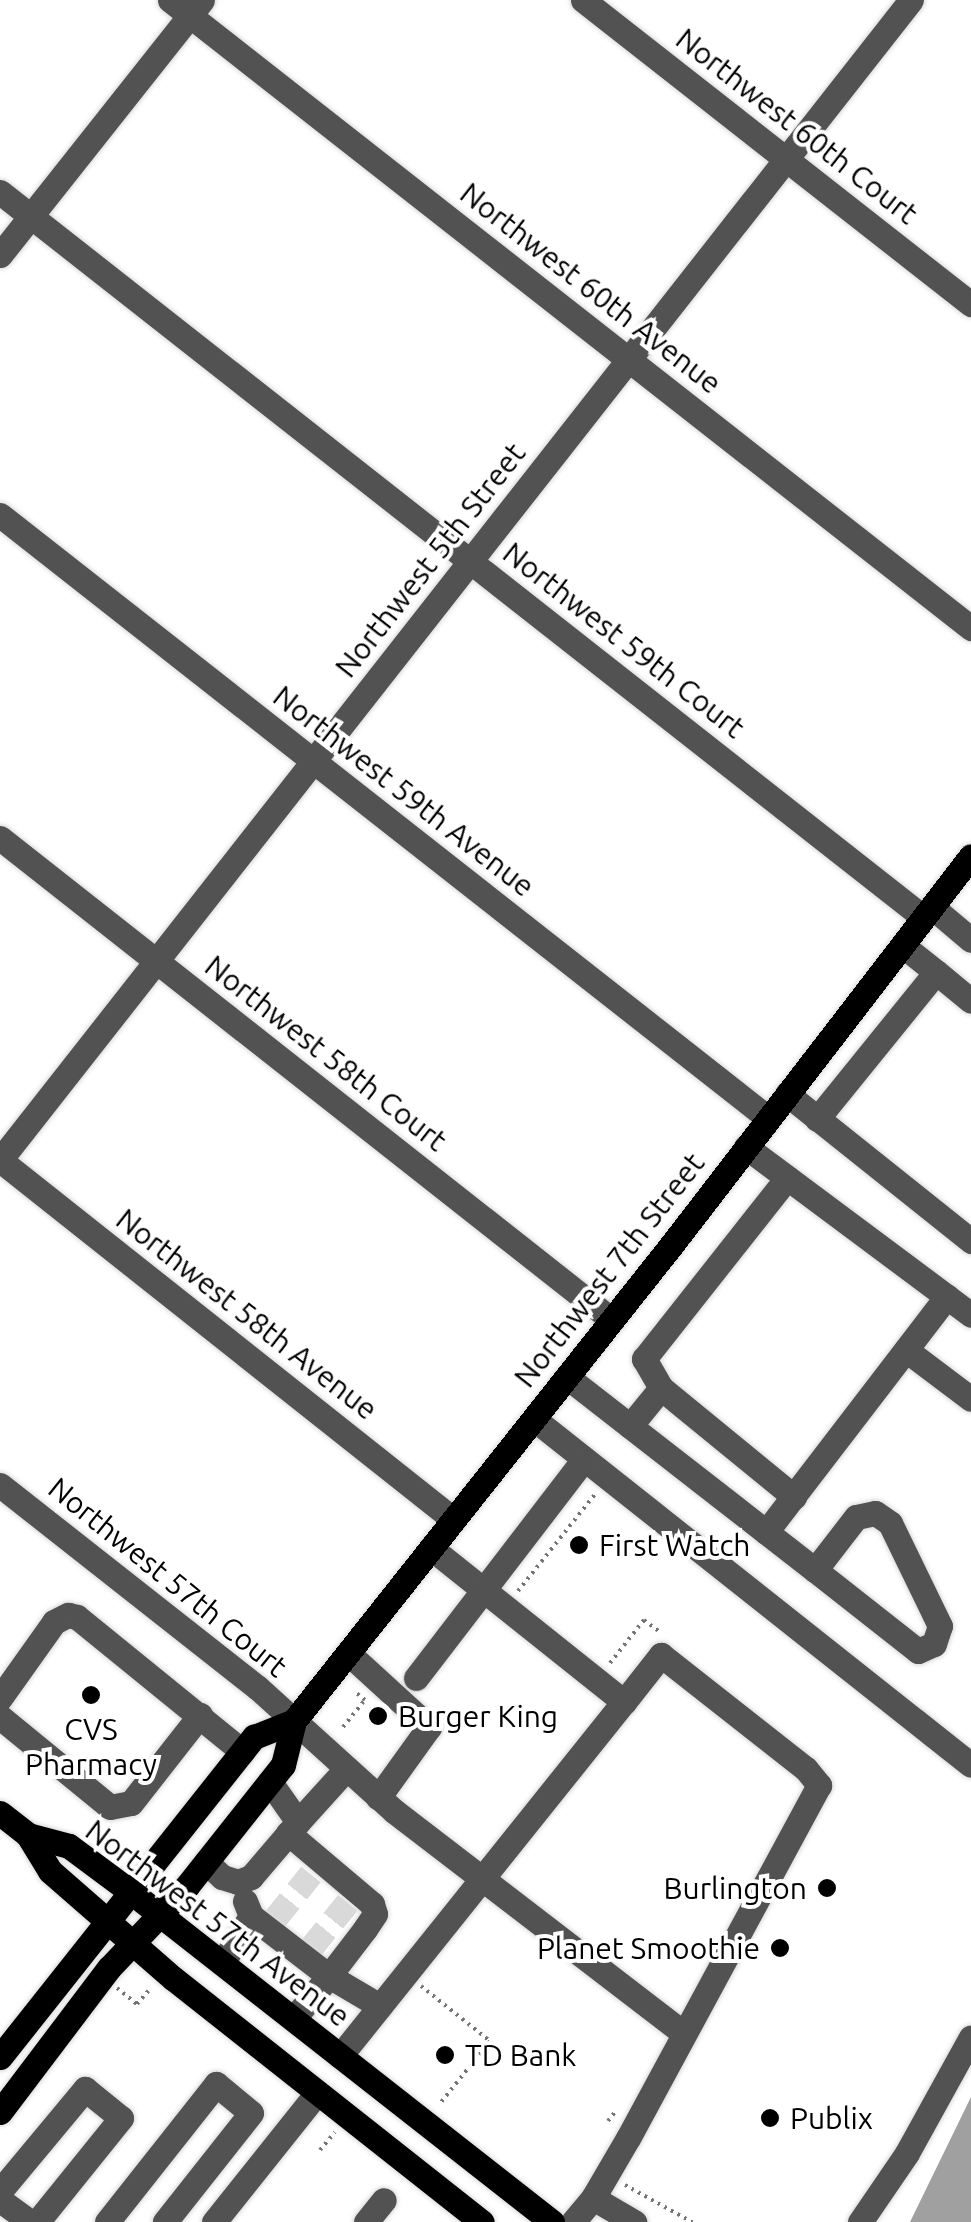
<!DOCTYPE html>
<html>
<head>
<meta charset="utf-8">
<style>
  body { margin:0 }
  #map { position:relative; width:971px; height:2222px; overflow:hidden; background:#fff; font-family:Ubuntu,sans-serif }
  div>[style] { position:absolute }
  .water>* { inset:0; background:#a0a0a0 }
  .minor-tunnel>* { height:25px; margin-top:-12.5px; transform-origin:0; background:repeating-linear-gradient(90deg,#d9d9d9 0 25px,transparent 0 37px) }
  .path>* { height:4px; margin-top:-2px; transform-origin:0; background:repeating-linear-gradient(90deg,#747474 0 2.5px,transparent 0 7.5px) }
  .roads { filter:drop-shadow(0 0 2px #dbdbdb) drop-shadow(0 0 2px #dbdbdb) }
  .minor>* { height:25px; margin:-12.5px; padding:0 12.5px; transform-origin:12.5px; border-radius:12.5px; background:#525252 }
  .major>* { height:25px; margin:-12.5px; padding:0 12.5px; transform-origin:12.5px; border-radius:12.5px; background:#000 }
  .dots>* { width:28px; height:28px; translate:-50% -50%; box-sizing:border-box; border:5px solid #fff; border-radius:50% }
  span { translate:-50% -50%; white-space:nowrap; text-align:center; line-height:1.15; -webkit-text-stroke:8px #fff; paint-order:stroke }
  .street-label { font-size:30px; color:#000 }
  .poi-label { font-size:30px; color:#000 }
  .left { translate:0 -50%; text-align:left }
  .right { translate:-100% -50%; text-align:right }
</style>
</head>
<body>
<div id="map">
  <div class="water">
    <i style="clip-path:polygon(971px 2097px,971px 2222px,910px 2222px)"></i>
  </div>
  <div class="minor-tunnel">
    <i style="left:274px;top:1920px;width:59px;rotate:-51.2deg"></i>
    <i style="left:310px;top:1949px;width:60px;rotate:-51deg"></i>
  </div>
  <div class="path">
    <i style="left:518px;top:1591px;width:125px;rotate:-51.5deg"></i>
    <i style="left:610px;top:1663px;width:55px;rotate:-51.7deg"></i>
    <i style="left:644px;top:1620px;width:21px;rotate:37deg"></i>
    <i style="left:343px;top:1727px;width:35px;rotate:-51deg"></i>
    <i style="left:365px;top:1700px;width:13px;rotate:-141deg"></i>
    <i style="left:421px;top:1986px;width:88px;rotate:38.6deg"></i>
    <i style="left:490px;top:2041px;width:82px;rotate:128.6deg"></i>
    <i style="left:117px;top:1988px;width:26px;rotate:39deg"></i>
    <i style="left:137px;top:2004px;width:20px;rotate:-49deg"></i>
    <i style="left:608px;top:2121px;width:11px;rotate:-52deg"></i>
    <i style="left:320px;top:2150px;width:23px;rotate:-50deg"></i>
    <i style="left:625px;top:2185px;width:77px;rotate:28.9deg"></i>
  </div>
  <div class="roads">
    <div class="minor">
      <i style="left:170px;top:0;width:1018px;rotate:38.1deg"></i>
      <i style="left:583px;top:0;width:493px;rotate:38.1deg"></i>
      <i style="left:0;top:192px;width:1174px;rotate:38.15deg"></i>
      <i style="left:0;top:255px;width:325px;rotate:-51.6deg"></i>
      <i style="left:0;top:515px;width:976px;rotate:38.14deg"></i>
      <i style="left:0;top:838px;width:779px;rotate:38.22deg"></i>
      <i style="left:932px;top:907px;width:51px;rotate:40.2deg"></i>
      <i style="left:936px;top:972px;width:45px;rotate:39.6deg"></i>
      <i style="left:787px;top:1094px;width:236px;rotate:38.6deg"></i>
      <i style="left:817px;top:1119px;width:189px;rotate:-51deg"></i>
      <i style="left:936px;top:972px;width:43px;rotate:-141.5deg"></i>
      <i style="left:746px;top:1147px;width:281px;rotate:36.7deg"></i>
      <i style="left:0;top:1160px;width:1475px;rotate:-51.86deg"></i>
      <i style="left:0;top:1160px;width:579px;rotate:38.41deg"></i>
      <i style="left:906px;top:1350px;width:81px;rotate:37deg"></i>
      <i style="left:567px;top:1377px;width:314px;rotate:37.9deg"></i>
      <i style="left:815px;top:1570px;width:131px;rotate:38.2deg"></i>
      <i style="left:918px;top:1651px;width:17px;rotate:-24deg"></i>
      <i style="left:934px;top:1644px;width:19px;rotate:-72deg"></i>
      <i style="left:940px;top:1626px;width:114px;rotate:-115.9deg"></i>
      <i style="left:890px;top:1523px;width:18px;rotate:-146deg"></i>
      <i style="left:875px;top:1513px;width:19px;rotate:168deg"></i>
      <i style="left:856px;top:1517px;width:67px;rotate:127.7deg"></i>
      <i style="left:661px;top:1388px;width:34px;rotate:-120deg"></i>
      <i style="left:644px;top:1359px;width:231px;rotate:-51.7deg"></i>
      <i style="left:534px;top:1419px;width:557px;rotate:38.37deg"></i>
      <i style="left:630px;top:1426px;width:49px;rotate:-50.8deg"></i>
      <i style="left:661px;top:1388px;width:172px;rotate:39.3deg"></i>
      <i style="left:0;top:1485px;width:328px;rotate:38.2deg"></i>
      <i style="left:258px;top:1688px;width:183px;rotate:42.1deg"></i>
      <i style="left:394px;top:1811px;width:364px;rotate:37.5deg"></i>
      <i style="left:766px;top:1532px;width:297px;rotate:-52.5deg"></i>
      <i style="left:431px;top:1548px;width:247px;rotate:38.6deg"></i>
      <i style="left:624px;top:1702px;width:60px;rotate:-51.8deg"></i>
      <i style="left:661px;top:1655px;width:184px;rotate:38.2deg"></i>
      <i style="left:806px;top:1769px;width:21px;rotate:51deg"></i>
      <i style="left:819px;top:1785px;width:401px;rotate:118.4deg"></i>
      <i style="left:628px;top:2138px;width:69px;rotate:120.3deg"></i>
      <i style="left:593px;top:2198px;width:31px;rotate:130deg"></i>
      <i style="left:348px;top:1653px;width:110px;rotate:42.4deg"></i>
      <i style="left:429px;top:1727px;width:87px;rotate:125.7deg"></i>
      <i style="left:416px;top:1678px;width:276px;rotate:-52.5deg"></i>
      <i style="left:0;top:1698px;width:93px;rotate:-54.6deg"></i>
      <i style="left:54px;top:1622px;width:16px;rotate:-27deg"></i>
      <i style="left:68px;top:1615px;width:9px;rotate:13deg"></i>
      <i style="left:77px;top:1617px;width:213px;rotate:39.1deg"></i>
      <i style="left:0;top:1717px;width:142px;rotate:39.3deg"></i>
      <i style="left:110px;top:1807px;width:21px;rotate:-11deg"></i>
      <i style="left:131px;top:1803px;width:112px;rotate:-51.9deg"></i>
      <i style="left:298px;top:1822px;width:72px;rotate:-47.8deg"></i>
      <i style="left:288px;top:1833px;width:110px;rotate:40.2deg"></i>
      <i style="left:372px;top:1904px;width:10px;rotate:73deg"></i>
      <i style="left:375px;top:1914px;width:18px;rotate:124deg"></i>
      <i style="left:365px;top:1929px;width:59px;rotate:127.5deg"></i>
      <i style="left:329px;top:1976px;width:59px;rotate:30.5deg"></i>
      <i style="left:206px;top:1862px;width:22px;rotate:43deg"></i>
      <i style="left:222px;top:1877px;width:17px;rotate:17deg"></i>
      <i style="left:238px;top:1882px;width:14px;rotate:-21deg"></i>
      <i style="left:251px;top:1877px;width:72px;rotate:-49.5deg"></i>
      <i style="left:298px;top:1822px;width:49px;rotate:-125deg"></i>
      <i style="left:251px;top:1916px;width:98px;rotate:37.6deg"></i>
      <i style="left:329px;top:1976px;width:55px;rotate:129.8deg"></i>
      <i style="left:223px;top:1962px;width:54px;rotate:-58.7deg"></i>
      <i style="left:251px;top:1916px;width:16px;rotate:-112deg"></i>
      <i style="left:340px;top:2056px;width:454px;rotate:-51.3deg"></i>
      <i style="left:0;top:2191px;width:133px;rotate:-50.2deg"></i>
      <i style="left:85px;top:2089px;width:46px;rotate:38.9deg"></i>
      <i style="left:121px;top:2118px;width:134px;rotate:128.9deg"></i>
      <i style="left:593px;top:2198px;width:48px;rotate:30.3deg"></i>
      <i style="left:0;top:2200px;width:37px;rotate:36deg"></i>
      <i style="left:107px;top:2222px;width:176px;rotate:-51.7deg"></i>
      <i style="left:216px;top:2084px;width:45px;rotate:39.6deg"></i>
      <i style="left:251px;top:2113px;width:139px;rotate:128.3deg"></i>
      <i style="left:214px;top:2222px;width:165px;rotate:-51.4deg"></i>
      <i style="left:366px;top:2222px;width:28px;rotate:-51deg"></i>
      <i style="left:860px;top:2222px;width:83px;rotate:-55.7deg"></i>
      <i style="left:907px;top:2153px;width:132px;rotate:-61.1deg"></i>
    </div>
    <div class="major">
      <i style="left:0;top:1813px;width:36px;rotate:38deg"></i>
      <i style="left:28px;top:1835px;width:42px;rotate:58.6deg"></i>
      <i style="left:50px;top:1871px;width:164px;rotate:41.1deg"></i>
      <i style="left:174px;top:1979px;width:392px;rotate:38.3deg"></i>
      <i style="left:28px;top:1835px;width:42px;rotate:15deg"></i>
      <i style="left:69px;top:1846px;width:77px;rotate:36.6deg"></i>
      <i style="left:131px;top:1892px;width:535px;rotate:38.09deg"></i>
      <i style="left:0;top:2057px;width:409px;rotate:-51.6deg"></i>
      <i style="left:254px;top:1737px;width:43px;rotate:-21.8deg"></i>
      <i style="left:0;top:2112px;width:181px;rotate:-52.9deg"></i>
      <i style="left:109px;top:1968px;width:113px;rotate:-46.4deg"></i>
      <i style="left:187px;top:1886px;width:154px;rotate:-51.6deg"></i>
      <i style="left:283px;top:1765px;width:45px;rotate:-76deg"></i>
      <i style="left:294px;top:1721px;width:610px;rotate:-51.59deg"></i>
      <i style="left:673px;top:1243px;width:488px;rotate:-52.4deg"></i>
    </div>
  </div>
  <div class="dots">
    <i style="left:579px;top:1545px;background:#000"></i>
    <i style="left:91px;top:1695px;background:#000"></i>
    <i style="left:378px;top:1716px;background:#000"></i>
    <i style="left:827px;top:1888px;background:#000"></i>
    <i style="left:780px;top:1948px;background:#000"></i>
    <i style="left:445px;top:2055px;background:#000"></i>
    <i style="left:770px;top:2118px;background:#000"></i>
  </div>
  <div class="street-label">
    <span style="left:797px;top:126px;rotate:38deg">Northwest 60th Court</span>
    <span style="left:591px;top:288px;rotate:38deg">Northwest 60th Avenue</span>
    <span style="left:430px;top:560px;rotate:-52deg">Northwest 5th Street</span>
    <span style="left:624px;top:640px;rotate:38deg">Northwest 59th Court</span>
    <span style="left:404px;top:791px;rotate:38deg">Northwest 59th Avenue</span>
    <span style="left:326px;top:1053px;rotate:38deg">Northwest 58th Court</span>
    <span style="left:609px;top:1270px;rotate:-52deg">Northwest 7th Street</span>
    <span style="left:247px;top:1314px;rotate:38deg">Northwest 58th Avenue</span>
    <span style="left:168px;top:1577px;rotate:39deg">Northwest 57th Court</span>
    <span style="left:218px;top:1923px;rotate:37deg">Northwest 57th Avenue</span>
  </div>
  <div class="poi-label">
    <span class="left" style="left:599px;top:1545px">First Watch</span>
    <span class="left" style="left:398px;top:1716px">Burger King</span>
    <span style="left:91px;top:1746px">CVS<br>Pharmacy</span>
    <span class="right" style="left:807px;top:1888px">Burlington</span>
    <span class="right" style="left:760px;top:1948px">Planet Smoothie</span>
    <span class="left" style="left:465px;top:2055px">TD Bank</span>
    <span class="left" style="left:790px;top:2118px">Publix</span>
  </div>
</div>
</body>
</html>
